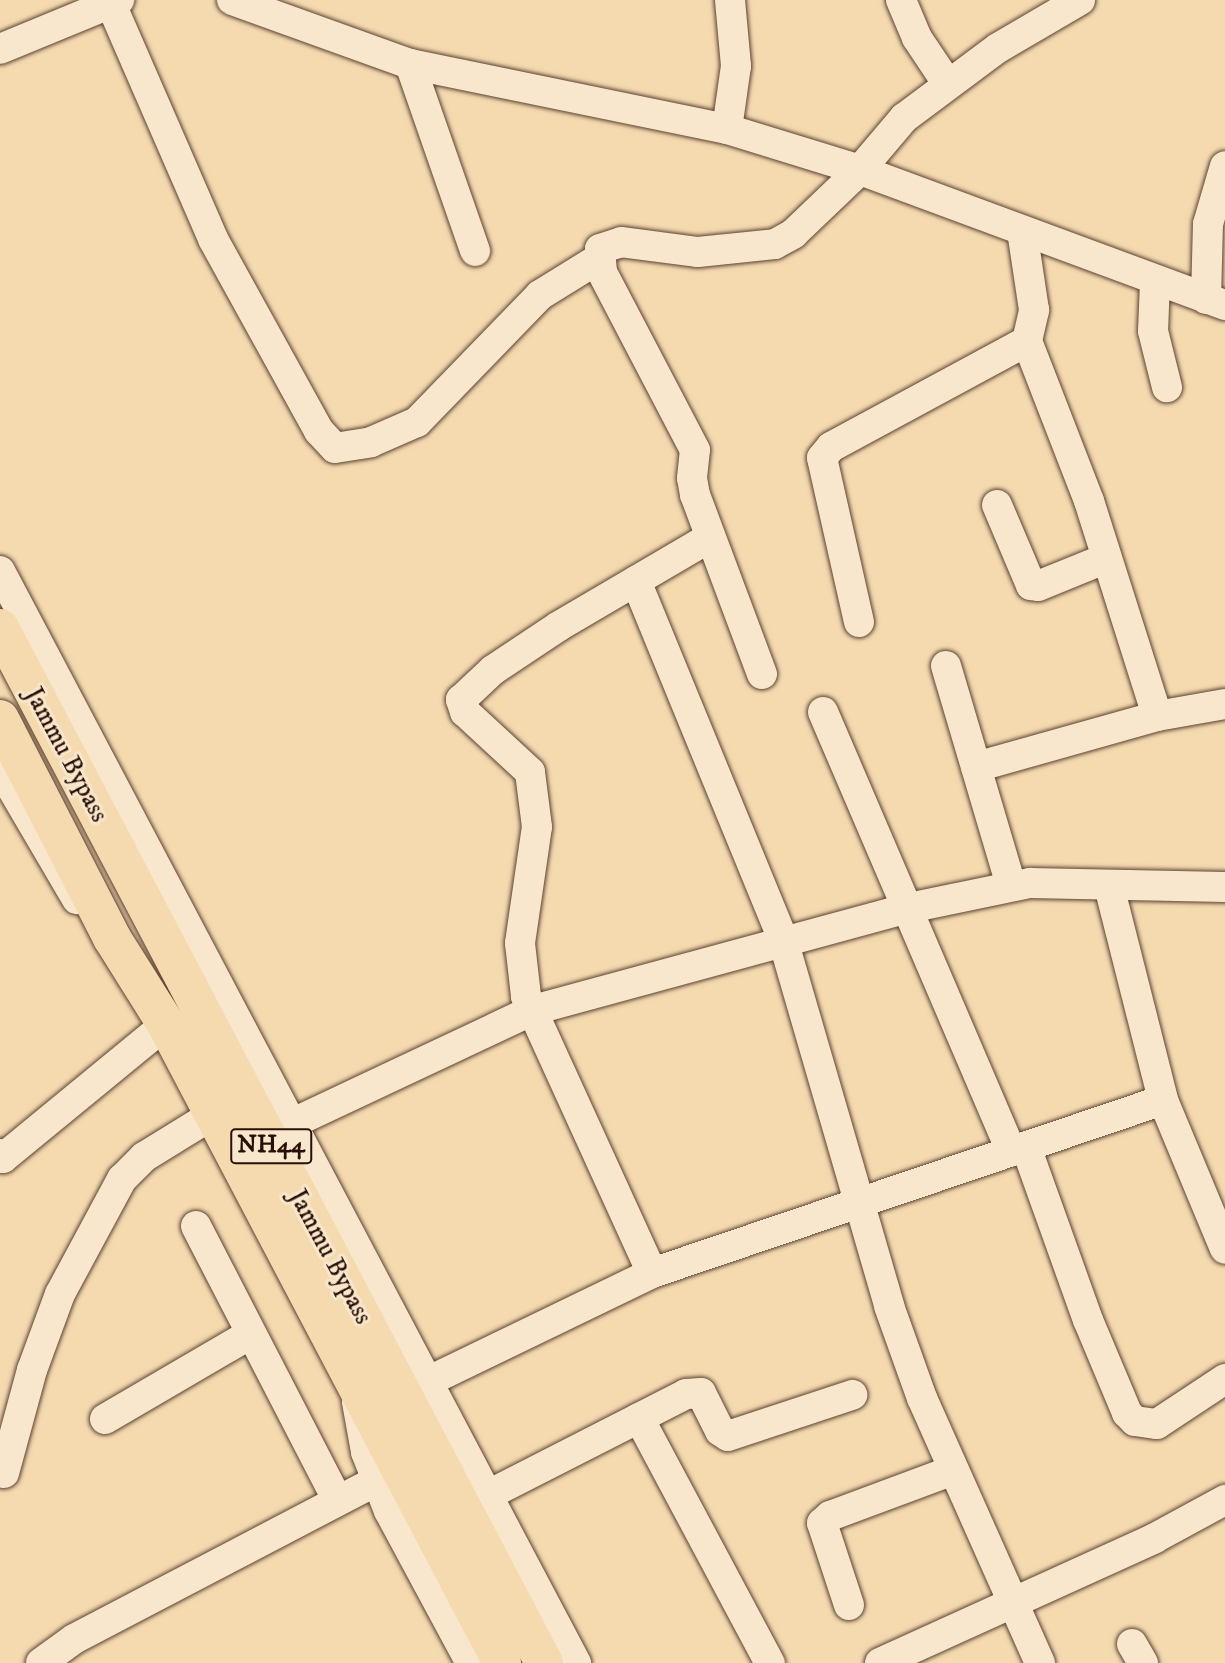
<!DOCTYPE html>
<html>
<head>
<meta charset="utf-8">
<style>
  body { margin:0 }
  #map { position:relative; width:1225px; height:1663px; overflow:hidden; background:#f5dab0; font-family:"IM FELL DW Pica",serif }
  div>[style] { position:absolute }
  .roads { filter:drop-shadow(0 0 2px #5b4231) drop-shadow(0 0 2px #5b4231) }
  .minor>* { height:30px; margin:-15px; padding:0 15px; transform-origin:15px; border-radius:15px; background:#f8e7cc }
  .highway>* { height:38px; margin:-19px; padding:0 19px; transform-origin:19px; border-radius:19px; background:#f5dab0 }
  span { translate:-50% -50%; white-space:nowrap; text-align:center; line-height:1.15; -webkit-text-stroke:6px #f8e7cc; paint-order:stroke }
  .shield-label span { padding:2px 5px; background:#f8e7cc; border:2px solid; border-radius:5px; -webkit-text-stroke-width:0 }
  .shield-label { font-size:24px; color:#281007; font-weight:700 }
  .street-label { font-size:26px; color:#281007 }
</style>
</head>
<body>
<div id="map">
  <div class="roads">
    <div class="minor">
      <i style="left:232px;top:0;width:189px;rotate:19.8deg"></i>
      <i style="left:410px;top:64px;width:324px;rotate:11.6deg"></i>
      <i style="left:727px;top:129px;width:139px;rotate:17.1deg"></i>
      <i style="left:860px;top:170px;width:389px;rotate:20.3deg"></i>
      <i style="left:901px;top:0;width:41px;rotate:67.2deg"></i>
      <i style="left:917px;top:38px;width:54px;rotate:56.3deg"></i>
      <i style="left:111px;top:4px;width:256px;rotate:66.5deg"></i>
      <i style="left:213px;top:239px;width:219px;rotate:61.1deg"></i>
      <i style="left:319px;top:431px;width:23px;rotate:47deg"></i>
      <i style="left:335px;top:448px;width:36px;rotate:-9deg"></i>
      <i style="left:371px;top:442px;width:50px;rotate:-23.5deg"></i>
      <i style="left:417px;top:422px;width:177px;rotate:-45.9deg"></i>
      <i style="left:540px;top:295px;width:68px;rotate:-31.8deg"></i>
      <i style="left:0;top:49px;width:129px;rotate:-22.4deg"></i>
      <i style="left:410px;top:64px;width:198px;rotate:70.8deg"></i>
      <i style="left:727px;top:129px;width:64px;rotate:-81.9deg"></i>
      <i style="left:736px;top:66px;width:66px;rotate:-95.2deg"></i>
      <i style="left:1155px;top:282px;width:49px;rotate:92.3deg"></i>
      <i style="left:1153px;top:331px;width:58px;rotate:76deg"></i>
      <i style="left:1206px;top:299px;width:75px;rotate:-88.5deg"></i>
      <i style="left:1208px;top:224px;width:60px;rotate:-73.7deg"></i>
      <i style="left:1027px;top:341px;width:172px;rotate:68.8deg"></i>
      <i style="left:1089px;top:501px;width:225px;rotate:72.4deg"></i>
      <i style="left:997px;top:505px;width:87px;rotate:67deg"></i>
      <i style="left:1031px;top:585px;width:7px;rotate:8deg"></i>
      <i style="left:1038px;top:586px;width:74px;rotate:-22.1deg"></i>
      <i style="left:0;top:571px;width:1235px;rotate:62.19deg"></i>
      <i style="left:636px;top:581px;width:388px;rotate:67.7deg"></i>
      <i style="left:783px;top:940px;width:381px;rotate:73.8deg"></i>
      <i style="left:889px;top:1306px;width:98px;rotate:70.3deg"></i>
      <i style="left:922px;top:1398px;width:290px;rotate:66deg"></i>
      <i style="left:859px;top:622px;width:168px;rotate:-102.7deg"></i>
      <i style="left:822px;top:458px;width:14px;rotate:-51deg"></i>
      <i style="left:831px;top:447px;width:223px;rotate:-28.4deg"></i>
      <i style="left:1027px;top:341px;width:32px;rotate:-77deg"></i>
      <i style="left:1034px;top:310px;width:80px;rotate:-98.6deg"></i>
      <i style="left:946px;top:666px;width:228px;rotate:73.5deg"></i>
      <i style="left:762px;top:674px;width:191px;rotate:-110.5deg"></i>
      <i style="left:695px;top:495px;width:17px;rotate:-100deg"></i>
      <i style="left:692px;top:478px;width:28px;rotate:-84deg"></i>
      <i style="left:695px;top:450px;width:201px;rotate:-117.6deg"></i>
      <i style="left:602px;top:272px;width:23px;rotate:-95deg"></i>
      <i style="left:600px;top:249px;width:22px;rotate:-18deg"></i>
      <i style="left:621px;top:242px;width:78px;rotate:7.4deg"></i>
      <i style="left:698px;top:252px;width:77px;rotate:-5.9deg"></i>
      <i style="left:775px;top:244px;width:21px;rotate:-29deg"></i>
      <i style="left:793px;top:234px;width:93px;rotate:-43.7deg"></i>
      <i style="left:860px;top:170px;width:68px;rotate:-49.8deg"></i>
      <i style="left:904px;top:118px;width:117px;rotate:-36.7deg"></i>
      <i style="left:998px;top:48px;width:95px;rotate:-30.3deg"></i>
      <i style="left:823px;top:712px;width:478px;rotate:66.8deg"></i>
      <i style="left:976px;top:767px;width:188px;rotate:-15.7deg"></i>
      <i style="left:1157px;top:716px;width:69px;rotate:-10deg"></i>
      <i style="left:0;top:768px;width:152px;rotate:59.6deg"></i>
      <i style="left:1109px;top:886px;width:221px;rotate:75.8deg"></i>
      <i style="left:1163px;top:1100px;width:161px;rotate:67.4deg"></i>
      <i style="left:293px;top:1123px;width:265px;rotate:-25.2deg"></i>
      <i style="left:533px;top:1010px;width:385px;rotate:-15.2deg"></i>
      <i style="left:904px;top:909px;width:129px;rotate:-11.7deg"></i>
      <i style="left:1030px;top:883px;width:195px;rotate:1.2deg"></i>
      <i style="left:1026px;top:1147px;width:184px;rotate:70.3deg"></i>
      <i style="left:1088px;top:1320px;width:101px;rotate:67.2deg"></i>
      <i style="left:1127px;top:1413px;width:11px;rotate:45deg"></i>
      <i style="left:1135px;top:1421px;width:22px;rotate:8deg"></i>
      <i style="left:1157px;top:1424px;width:82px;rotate:-33.5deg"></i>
      <i style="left:0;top:1154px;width:5px;rotate:53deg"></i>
      <i style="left:3px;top:1158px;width:211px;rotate:-39.4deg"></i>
      <i style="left:196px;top:1226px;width:309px;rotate:62.7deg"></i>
      <i style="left:652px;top:1273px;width:304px;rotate:-114.5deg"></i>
      <i style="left:526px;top:996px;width:53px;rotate:-96.5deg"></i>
      <i style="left:520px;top:943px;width:117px;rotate:-81.7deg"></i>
      <i style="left:537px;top:827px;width:55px;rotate:-97.3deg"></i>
      <i style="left:530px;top:772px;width:88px;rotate:-137.3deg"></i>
      <i style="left:465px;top:712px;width:13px;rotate:-108deg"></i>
      <i style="left:461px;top:700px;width:44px;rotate:-43.2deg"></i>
      <i style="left:493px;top:670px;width:79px;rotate:-33.7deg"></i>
      <i style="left:559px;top:626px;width:174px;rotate:-30.4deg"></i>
      <i style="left:429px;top:1381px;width:248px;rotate:-25.8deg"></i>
      <i style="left:652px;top:1273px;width:539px;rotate:-18.7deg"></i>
      <i style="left:357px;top:1402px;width:51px;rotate:79.8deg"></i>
      <i style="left:366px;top:1452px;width:63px;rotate:68.7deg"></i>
      <i style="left:389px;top:1511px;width:173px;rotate:61.7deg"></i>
      <i style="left:639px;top:1418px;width:278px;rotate:61.9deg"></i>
      <i style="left:105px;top:1419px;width:167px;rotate:-30.3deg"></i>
      <i style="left:4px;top:1473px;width:107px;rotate:-74.8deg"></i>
      <i style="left:32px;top:1370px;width:81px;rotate:-69.8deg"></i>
      <i style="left:60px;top:1294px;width:131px;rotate:-61.7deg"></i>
      <i style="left:122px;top:1179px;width:31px;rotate:-45deg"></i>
      <i style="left:144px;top:1157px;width:80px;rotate:-31.7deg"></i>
      <i style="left:488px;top:1495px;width:222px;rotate:-27deg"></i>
      <i style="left:686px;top:1394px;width:15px;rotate:-4deg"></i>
      <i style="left:701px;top:1393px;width:42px;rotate:63.4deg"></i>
      <i style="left:720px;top:1431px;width:9px;rotate:32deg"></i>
      <i style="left:728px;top:1436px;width:131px;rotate:-18.3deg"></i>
      <i style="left:849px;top:1605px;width:86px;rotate:-108.2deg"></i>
      <i style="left:822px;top:1523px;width:11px;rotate:-41deg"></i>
      <i style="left:830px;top:1516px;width:129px;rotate:-20.4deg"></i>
      <i style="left:1132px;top:1644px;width:22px;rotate:60deg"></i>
      <i style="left:41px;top:1663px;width:41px;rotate:-36deg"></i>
      <i style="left:74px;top:1639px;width:365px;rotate:-27.6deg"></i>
      <i style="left:880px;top:1663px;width:302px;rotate:-24.4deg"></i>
      <i style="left:1155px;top:1538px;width:80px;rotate:-28.5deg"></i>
    </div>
    <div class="highway">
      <i style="left:0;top:628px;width:1169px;rotate:62.27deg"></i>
      <i style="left:0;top:719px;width:246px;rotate:62.9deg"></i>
      <i style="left:112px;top:938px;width:102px;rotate:57.9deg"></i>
      <i style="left:166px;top:1024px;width:722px;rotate:62.26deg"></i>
    </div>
  </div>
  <div class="shield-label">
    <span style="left:271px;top:1146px">NH44</span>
  </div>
  <div class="street-label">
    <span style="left:66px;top:755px;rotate:62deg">Jammu Bypass</span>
    <span style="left:330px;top:1257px;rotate:62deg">Jammu Bypass</span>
  </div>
</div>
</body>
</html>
